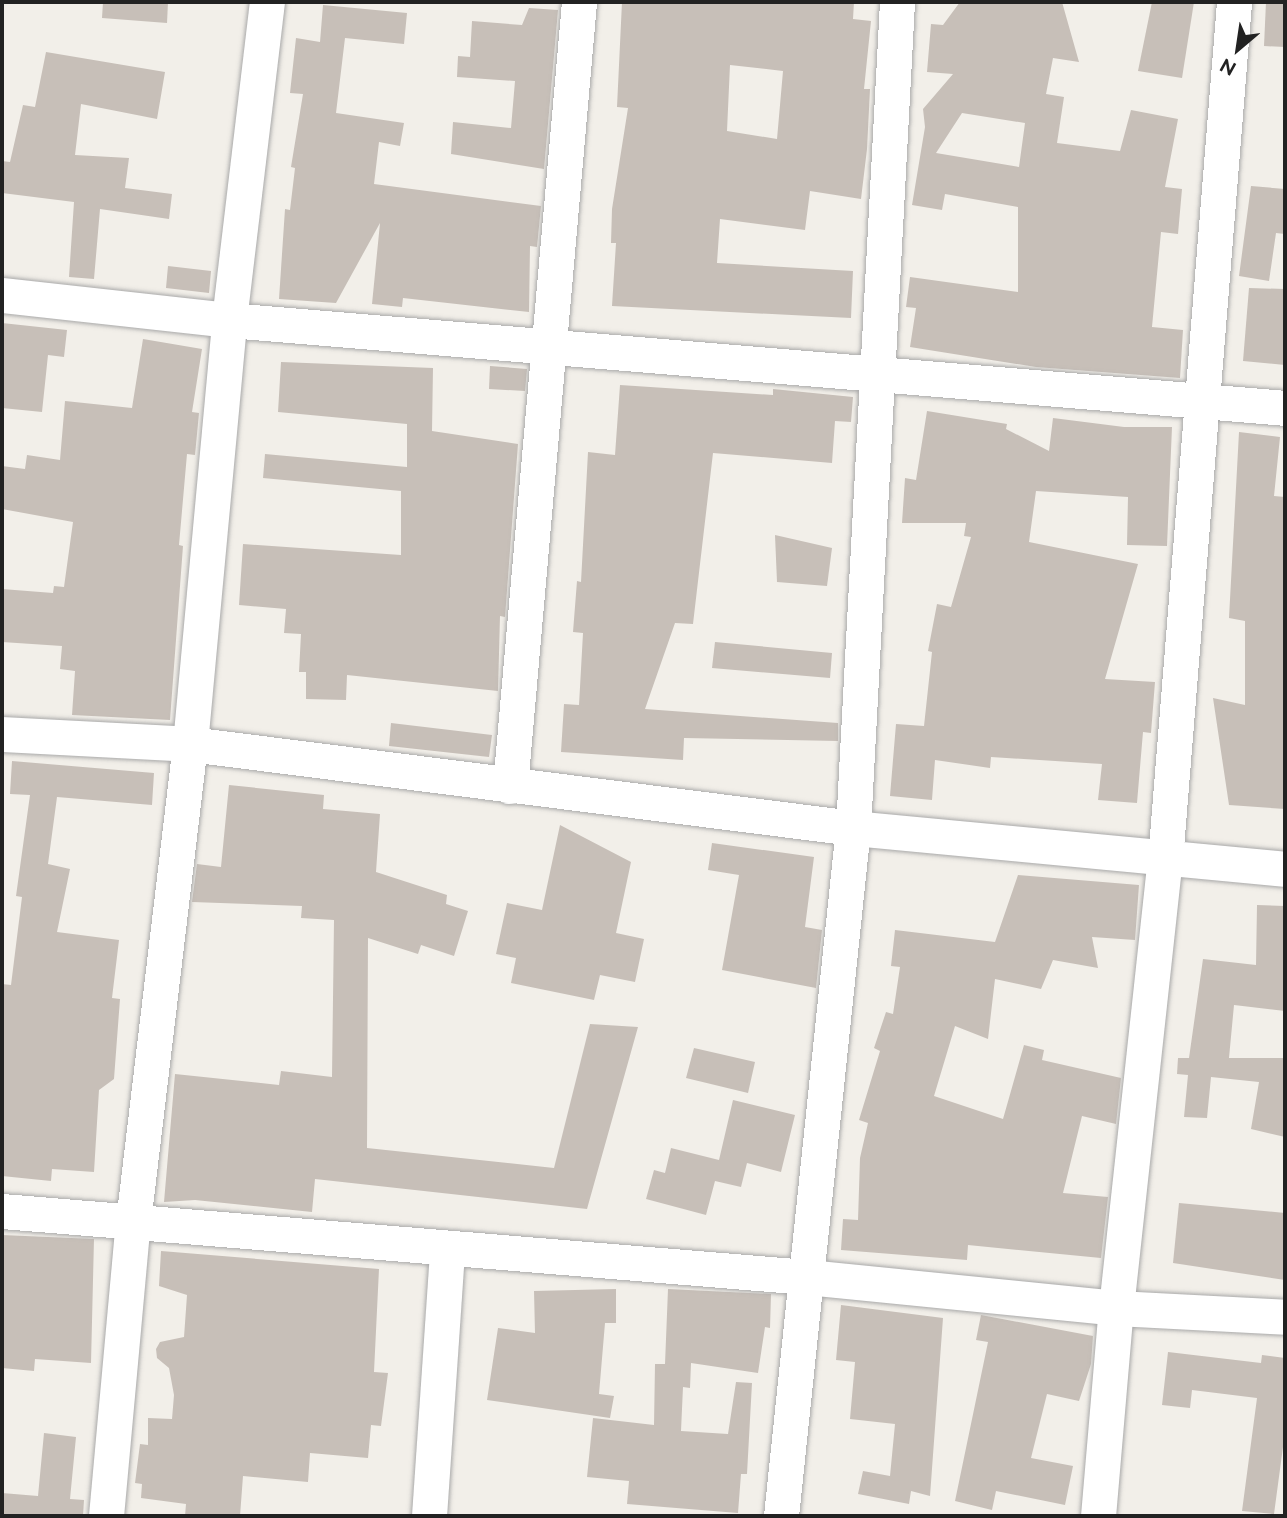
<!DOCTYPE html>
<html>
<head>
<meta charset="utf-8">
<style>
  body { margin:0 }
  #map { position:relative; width:1287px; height:1518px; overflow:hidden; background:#f2efe9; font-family:Raleway,sans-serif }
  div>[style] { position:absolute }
  .building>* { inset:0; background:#c7bfb8 }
  .roads { filter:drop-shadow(0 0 2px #a9a9a9) drop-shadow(0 0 2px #a9a9a9) }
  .minor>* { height:35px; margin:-17.5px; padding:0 17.5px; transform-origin:17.5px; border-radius:17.5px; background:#fff }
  span { translate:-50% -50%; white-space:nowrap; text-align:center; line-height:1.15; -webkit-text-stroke:7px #fff; paint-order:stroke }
  .frame { position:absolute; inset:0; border:4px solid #222; pointer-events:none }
  .north { position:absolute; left:1203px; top:14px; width:70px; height:70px; -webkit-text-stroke:5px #fff; paint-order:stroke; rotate:209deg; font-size:19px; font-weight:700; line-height:28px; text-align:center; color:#222 }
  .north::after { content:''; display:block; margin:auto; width:24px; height:32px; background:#222; clip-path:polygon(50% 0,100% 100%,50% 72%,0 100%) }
</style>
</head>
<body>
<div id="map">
  <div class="building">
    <i style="clip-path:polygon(103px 2px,168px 2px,167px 23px,102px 18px)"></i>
    <i style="clip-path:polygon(evenodd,622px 2px,854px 2px,853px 19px,871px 21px,864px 89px,870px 89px,867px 149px,861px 199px,810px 191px,805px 230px,720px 219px,717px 263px,853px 271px,851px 318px,612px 306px,616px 243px,611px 243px,612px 209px,628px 108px,617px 107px,622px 2px,730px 65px,783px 71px,777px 139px,727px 131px,730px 65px)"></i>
    <i style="clip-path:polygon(evenodd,960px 2px,1062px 2px,1079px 62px,1053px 58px,1046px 94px,1064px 97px,1057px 143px,1120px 151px,1131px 110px,1178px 119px,1165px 187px,1182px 189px,1178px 234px,1161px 232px,1152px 327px,1183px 330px,1180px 378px,1036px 367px,910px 347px,916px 308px,906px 307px,910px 277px,1018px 292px,1018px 207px,945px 194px,942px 210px,912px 205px,925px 127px,923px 109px,953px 74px,927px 72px,931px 24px,943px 25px,960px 2px,962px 113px,1025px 123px,1019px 167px,936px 153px,962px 113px)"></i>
    <i style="clip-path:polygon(1152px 2px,1194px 2px,1182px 78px,1138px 71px)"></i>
    <i style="clip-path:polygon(1266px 2px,1285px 2px,1285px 47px,1264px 46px)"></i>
    <i style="clip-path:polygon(323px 5px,407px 13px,404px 44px,345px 38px,336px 113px,404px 123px,400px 146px,379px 142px,374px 184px,541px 206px,537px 247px,530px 246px,529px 312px,403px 298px,402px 307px,372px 304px,380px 223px,336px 303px,279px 299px,285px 209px,290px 210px,295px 168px,291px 167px,303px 94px,290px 93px,296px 38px,320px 42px)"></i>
    <i style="clip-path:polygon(529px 8px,558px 10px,544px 169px,451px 154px,453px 122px,511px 128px,515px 81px,457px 77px,458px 56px,470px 57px,472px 21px,522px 25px)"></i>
    <i style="clip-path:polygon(46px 52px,165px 72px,157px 119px,81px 104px,75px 155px,129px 158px,125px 188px,172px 194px,169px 219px,100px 209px,94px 279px,69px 277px,74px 202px,2px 193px,2px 161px,10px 162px,23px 105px,35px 107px)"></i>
    <i style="clip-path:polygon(1251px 186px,1285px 189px,1285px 234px,1276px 233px,1269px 281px,1239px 276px)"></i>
    <i style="clip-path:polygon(168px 266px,211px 271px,209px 293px,166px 288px)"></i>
    <i style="clip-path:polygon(1249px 288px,1285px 289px,1285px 365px,1243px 361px)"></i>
    <i style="clip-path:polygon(2px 323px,67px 330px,64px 357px,48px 355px,42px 412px,2px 408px)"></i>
    <i style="clip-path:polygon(143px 339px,202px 349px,192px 412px,199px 413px,195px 455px,187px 454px,179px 545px,183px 546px,170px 720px,72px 715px,75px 671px,60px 669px,62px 646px,2px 642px,2px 589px,53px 593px,54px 586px,64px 587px,73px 522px,2px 509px,2px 466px,25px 469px,27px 455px,60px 460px,65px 401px,132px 408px)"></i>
    <i style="clip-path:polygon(281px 362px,433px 368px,432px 431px,518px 444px,505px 617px,500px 616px,498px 691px,347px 675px,346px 700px,306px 699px,306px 672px,299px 672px,301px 634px,284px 633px,286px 609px,239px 605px,243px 544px,401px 555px,401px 491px,263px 478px,265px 454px,407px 467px,407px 424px,278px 412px)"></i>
    <i style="clip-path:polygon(490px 366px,527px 369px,525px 391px,489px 389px)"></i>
    <i style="clip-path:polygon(620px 385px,773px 395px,773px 389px,853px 397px,851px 422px,835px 421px,832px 463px,713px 453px,693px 624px,675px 623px,645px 709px,838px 723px,838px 741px,684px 738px,683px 760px,561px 752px,564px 704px,579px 705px,583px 633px,573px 632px,577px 581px,581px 582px,588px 452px,615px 455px)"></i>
    <i style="clip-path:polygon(927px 411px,1007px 424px,1006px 429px,1049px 451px,1053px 418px,1124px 427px,1172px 427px,1167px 546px,1127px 545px,1128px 497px,1036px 491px,1029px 542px,1138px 564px,1105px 679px,1155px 682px,1151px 733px,1143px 732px,1137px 803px,1098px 800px,1102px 764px,991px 757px,990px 768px,935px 760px,932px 800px,890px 796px,896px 724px,924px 726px,932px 652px,928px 651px,937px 604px,951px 607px,971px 537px,964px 536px,966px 523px,902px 523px,905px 478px,916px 480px)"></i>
    <i style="clip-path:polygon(1239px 432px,1280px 437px,1274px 496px,1285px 497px,1285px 809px,1229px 805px,1213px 698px,1245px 705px,1245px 621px,1229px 618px)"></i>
    <i style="clip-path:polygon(775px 535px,832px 548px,827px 586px,777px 582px)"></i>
    <i style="clip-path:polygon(715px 642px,832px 653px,830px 678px,712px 668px)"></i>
    <i style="clip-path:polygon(391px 723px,492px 735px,489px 757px,389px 746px)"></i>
    <i style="clip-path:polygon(12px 761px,154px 773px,152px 805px,57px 797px,48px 864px,70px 869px,57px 932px,119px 940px,112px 998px,120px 999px,114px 1079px,99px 1090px,94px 1172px,52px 1169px,51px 1181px,2px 1176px,2px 984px,11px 985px,22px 897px,16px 896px,30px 795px,10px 794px)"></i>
    <i style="clip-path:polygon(229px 785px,324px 795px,323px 809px,380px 814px,376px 872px,447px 895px,446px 904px,468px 911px,454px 956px,421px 945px,418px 954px,368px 938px,367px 1148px,554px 1168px,590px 1024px,638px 1027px,587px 1209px,315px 1179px,312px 1212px,195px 1200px,164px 1202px,175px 1074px,279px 1085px,281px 1071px,332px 1077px,334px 920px,301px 918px,302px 906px,192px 902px,197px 864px,221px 867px)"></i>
    <i style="clip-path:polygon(560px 825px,631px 862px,616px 933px,644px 939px,635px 982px,600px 975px,594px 1000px,511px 983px,516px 958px,496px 954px,507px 903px,542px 910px)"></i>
    <i style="clip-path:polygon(712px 843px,814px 857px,805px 927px,822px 930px,816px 988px,722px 970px,739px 875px,708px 870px)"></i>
    <i style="clip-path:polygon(1018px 875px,1139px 885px,1135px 940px,1092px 937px,1098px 968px,1053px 960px,1041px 989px,995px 979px,988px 1039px,955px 1026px,934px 1096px,1003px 1119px,1024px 1045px,1044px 1050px,1042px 1060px,1121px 1078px,1116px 1124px,1082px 1116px,1063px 1193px,1108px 1197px,1101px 1258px,968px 1245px,967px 1260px,841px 1250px,843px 1219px,858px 1220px,860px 1158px,868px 1123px,859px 1120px,880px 1051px,874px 1048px,886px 1012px,893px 1014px,900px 967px,891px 966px,895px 930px,995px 942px)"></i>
    <i style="clip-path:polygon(1257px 905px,1285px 906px,1285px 1011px,1234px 1005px,1229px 1058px,1285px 1058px,1285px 1137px,1251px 1129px,1259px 1082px,1211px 1077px,1207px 1118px,1184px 1117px,1188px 1075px,1177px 1074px,1178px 1058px,1189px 1058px,1203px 959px,1256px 965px)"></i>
    <i style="clip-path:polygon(694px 1048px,755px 1062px,748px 1093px,686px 1078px)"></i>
    <i style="clip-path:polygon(733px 1100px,795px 1115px,781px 1172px,747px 1163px,741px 1187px,715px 1181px,706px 1215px,646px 1199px,654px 1170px,665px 1173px,671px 1148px,719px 1160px)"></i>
    <i style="clip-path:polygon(1179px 1203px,1285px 1213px,1285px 1280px,1173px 1263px)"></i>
    <i style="clip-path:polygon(2px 1235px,94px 1239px,91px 1363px,35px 1359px,34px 1371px,2px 1368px)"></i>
    <i style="clip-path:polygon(161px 1251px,379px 1269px,374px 1372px,388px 1373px,381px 1426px,371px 1425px,368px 1458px,310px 1453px,308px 1482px,243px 1476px,240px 1516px,185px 1516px,186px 1504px,141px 1498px,142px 1484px,135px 1483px,140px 1444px,148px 1445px,148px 1418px,172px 1419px,174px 1395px,169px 1368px,157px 1358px,156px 1349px,160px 1342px,184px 1337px,187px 1295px,159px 1286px)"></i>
    <i style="clip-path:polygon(616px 1289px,616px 1323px,605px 1323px,599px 1394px,614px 1396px,610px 1418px,487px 1400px,498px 1328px,535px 1333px,534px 1291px)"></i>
    <i style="clip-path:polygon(668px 1289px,771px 1294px,770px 1328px,765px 1327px,758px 1373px,691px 1363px,690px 1388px,683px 1387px,681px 1431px,728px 1434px,736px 1382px,752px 1383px,747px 1474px,741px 1474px,738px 1513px,627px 1504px,629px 1481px,587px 1477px,593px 1418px,654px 1425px,655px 1364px,665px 1364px)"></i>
    <i style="clip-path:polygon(841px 1305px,943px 1318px,930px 1496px,911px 1491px,909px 1504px,858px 1494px,863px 1471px,890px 1476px,895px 1424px,850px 1419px,855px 1362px,836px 1360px)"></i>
    <i style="clip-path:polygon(981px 1315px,1093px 1336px,1091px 1364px,1079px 1401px,1047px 1394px,1031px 1458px,1073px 1466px,1065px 1505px,996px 1491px,992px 1510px,955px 1501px,988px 1342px,976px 1340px)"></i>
    <i style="clip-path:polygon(1168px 1352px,1261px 1363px,1262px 1355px,1285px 1358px,1285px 1432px,1274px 1514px,1242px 1511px,1257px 1398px,1192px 1390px,1190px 1408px,1162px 1405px)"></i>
    <i style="clip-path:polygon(44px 1433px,76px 1437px,70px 1499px,84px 1500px,83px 1516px,2px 1514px,2px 1493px,38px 1496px)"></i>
  </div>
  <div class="roads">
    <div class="minor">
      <i style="left:2px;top:295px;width:228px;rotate:6.3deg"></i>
      <i style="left:229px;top:320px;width:1060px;rotate:4.76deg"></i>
      <i style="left:2px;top:734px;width:188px;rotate:3deg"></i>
      <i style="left:190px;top:744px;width:668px;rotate:7.22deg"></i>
      <i style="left:853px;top:828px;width:434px;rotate:5.4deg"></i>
      <i style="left:510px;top:786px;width:787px;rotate:-84.97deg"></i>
      <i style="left:2px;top:1211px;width:808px;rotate:4.69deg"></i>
      <i style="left:807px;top:1277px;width:311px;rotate:5.7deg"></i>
      <i style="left:1116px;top:1308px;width:169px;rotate:3deg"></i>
      <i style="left:106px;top:1516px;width:295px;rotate:-84.8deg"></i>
      <i style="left:133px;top:1222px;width:481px;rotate:-83.2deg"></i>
      <i style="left:190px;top:744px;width:426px;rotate:-84.7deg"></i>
      <i style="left:229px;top:320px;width:320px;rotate:-83.2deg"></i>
      <i style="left:429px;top:1516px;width:266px;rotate:-86.1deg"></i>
      <i style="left:781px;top:1516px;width:692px;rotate:-84.03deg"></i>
      <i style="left:853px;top:828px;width:827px;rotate:-86.95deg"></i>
      <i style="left:1098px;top:1516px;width:209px;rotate:-85.1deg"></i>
      <i style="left:1116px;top:1308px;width:451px;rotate:-83.8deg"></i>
      <i style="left:1165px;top:860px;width:861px;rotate:-85.4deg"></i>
    </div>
  </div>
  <div class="frame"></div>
  <div class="north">N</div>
</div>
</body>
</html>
